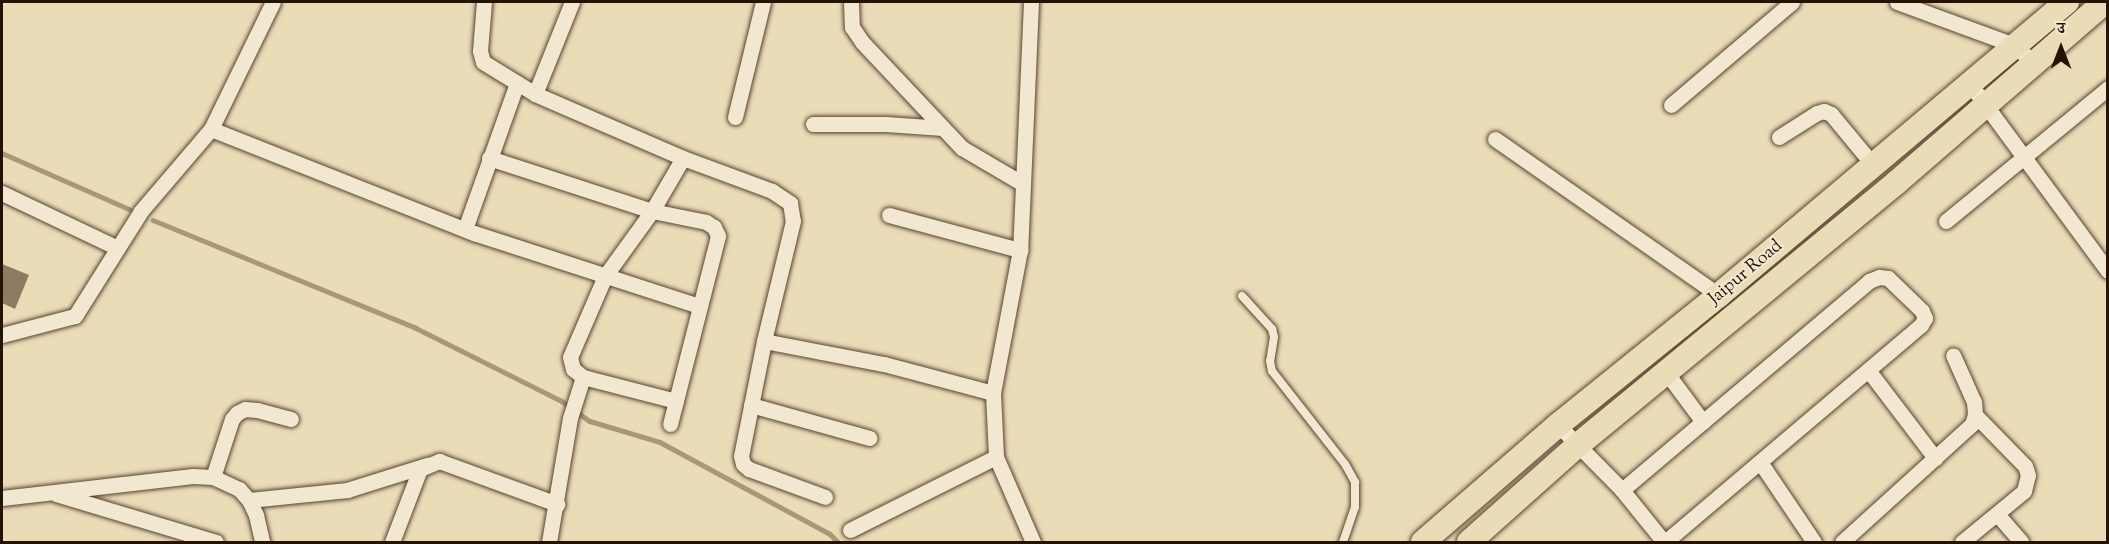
<!DOCTYPE html>
<html>
<head>
<meta charset="utf-8">
<style>
  body { margin:0 }
  #map { position:relative; width:2109px; height:544px; overflow:hidden; background:#ebdcb8; font-family:"Sorts Mill Goudy","Noto Serif Devanagari",serif }
  div>[style] { position:absolute }
  .stream>* { height:4.5px; margin:-2.25px; padding:0 2.25px; transform-origin:2.25px; border-radius:2.25px; background:#a89779 }
  .building>* { inset:0; background:#8c7b60 }
  .roads { filter:drop-shadow(0 0 2px #56442e) drop-shadow(0 0 2px #56442e) }
  .service>* { height:8px; margin:-4px; padding:0 4px; transform-origin:4px; border-radius:4px; background:#f2e8d1 }
  .minor>* { height:15px; margin:-7.5px; padding:0 7.5px; transform-origin:7.5px; border-radius:7.5px; background:#f2e8d1 }
  .primary>* { height:24px; margin:-12px; padding:0 12px; transform-origin:12px; border-radius:12px; background:#ebdcb8 }
  span { translate:-50% -50%; white-space:nowrap; text-align:center; line-height:1.15; -webkit-text-stroke:4.5px #f2e8d1; paint-order:stroke }
  .street-label { font-size:18px; color:#251200 }
  .frame { position:absolute; inset:0; border:3px solid #251200; pointer-events:none }
  .north { position:absolute; left:2031px; top:18px; width:60px; height:60px; -webkit-text-stroke:4px #f2e8d1; paint-order:stroke; rotate:0deg; font-size:16px; font-weight:700; line-height:24px; text-align:center; color:#251200 }
  .north::after { content:''; display:block; margin:auto; width:21px; height:27px; background:#251200; clip-path:polygon(50% 0,100% 100%,50% 72%,0 100%) }
</style>
</head>
<body>
<div id="map">
  <div class="stream">
    <i style="left:2px;top:153px;width:139px;rotate:23.8deg"></i>
    <i style="left:153px;top:220px;width:284px;rotate:22.3deg"></i>
    <i style="left:416px;top:328px;width:163px;rotate:26.6deg"></i>
    <i style="left:562px;top:401px;width:34px;rotate:36deg"></i>
    <i style="left:590px;top:421px;width:73px;rotate:16.7deg"></i>
    <i style="left:660px;top:442px;width:193px;rotate:28.4deg"></i>
    <i style="left:830px;top:534px;width:11px;rotate:45deg"></i>
  </div>
  <div class="building">
    <i style="clip-path:polygon(2px 264px,29px 275px,15px 309px,2px 303px)"></i>
  </div>
  <div class="roads">
    <div class="service">
      <i style="left:1242px;top:296px;width:45px;rotate:47.7deg"></i>
      <i style="left:1272px;top:329px;width:8px;rotate:76deg"></i>
      <i style="left:1274px;top:337px;width:24px;rotate:99deg"></i>
      <i style="left:1270px;top:361px;width:10px;rotate:79deg"></i>
      <i style="left:1272px;top:371px;width:118px;rotate:51.9deg"></i>
      <i style="left:1345px;top:464px;width:21px;rotate:61deg"></i>
      <i style="left:1355px;top:482px;width:25px;rotate:90deg"></i>
      <i style="left:1355px;top:507px;width:37px;rotate:109deg"></i>
    </div>
    <div class="minor">
      <i style="left:484px;top:2px;width:49px;rotate:94.7deg"></i>
      <i style="left:480px;top:51px;width:11px;rotate:75deg"></i>
      <i style="left:483px;top:62px;width:61px;rotate:31.6deg"></i>
      <i style="left:535px;top:94px;width:161px;rotate:23.4deg"></i>
      <i style="left:683px;top:158px;width:95px;rotate:20.3deg"></i>
      <i style="left:772px;top:191px;width:22px;rotate:34deg"></i>
      <i style="left:790px;top:203px;width:18px;rotate:81deg"></i>
      <i style="left:793px;top:221px;width:123px;rotate:103.6deg"></i>
      <i style="left:764px;top:341px;width:117px;rotate:101.3deg"></i>
      <i style="left:741px;top:456px;width:8px;rotate:76deg"></i>
      <i style="left:743px;top:464px;width:8px;rotate:40deg"></i>
      <i style="left:749px;top:469px;width:81px;rotate:20.2deg"></i>
      <i style="left:851px;top:2px;width:25px;rotate:88deg"></i>
      <i style="left:852px;top:27px;width:18px;rotate:56deg"></i>
      <i style="left:862px;top:42px;width:146px;rotate:46.7deg"></i>
      <i style="left:962px;top:148px;width:71px;rotate:30.5deg"></i>
      <i style="left:1031px;top:2px;width:248px;rotate:92.5deg"></i>
      <i style="left:1020px;top:250px;width:146px;rotate:100.7deg"></i>
      <i style="left:993px;top:393px;width:64px;rotate:87.3deg"></i>
      <i style="left:996px;top:457px;width:93px;rotate:66.5deg"></i>
      <i style="left:1897px;top:2px;width:125px;rotate:20.2deg"></i>
      <i style="left:2014px;top:45px;width:27px;rotate:42deg"></i>
      <i style="left:1970px;top:84px;width:232px;rotate:53.6deg"></i>
      <i style="left:535px;top:94px;width:99px;rotate:-68.1deg"></i>
      <i style="left:1671px;top:105px;width:159px;rotate:-40.4deg"></i>
      <i style="left:735px;top:117px;width:118px;rotate:-76.3deg"></i>
      <i style="left:813px;top:124px;width:73px"></i>
      <i style="left:886px;top:124px;width:57px;rotate:4deg"></i>
      <i style="left:211px;top:129px;width:283px;rotate:21.6deg"></i>
      <i style="left:474px;top:233px;width:237px;rotate:18deg"></i>
      <i style="left:1779px;top:137px;width:45px;rotate:-32.3deg"></i>
      <i style="left:1817px;top:113px;width:7px;rotate:-16deg"></i>
      <i style="left:1824px;top:111px;width:8px;rotate:23deg"></i>
      <i style="left:1831px;top:114px;width:67px;rotate:50.4deg"></i>
      <i style="left:1495px;top:139px;width:273px;rotate:34.9deg"></i>
      <i style="left:489px;top:158px;width:171px;rotate:18deg"></i>
      <i style="left:652px;top:211px;width:55px;rotate:11.5deg"></i>
      <i style="left:706px;top:222px;width:9px;rotate:32deg"></i>
      <i style="left:714px;top:227px;width:10px;rotate:66deg"></i>
      <i style="left:718px;top:236px;width:194px;rotate:104.3deg"></i>
      <i style="left:2px;top:193px;width:128px;rotate:25.4deg"></i>
      <i style="left:889px;top:215px;width:136px;rotate:15deg"></i>
      <i style="left:1946px;top:221px;width:210px;rotate:-39.4deg"></i>
      <i style="left:465px;top:229px;width:155px;rotate:-70.4deg"></i>
      <i style="left:2px;top:335px;width:75px;rotate:-14.6deg"></i>
      <i style="left:75px;top:316px;width:124px;rotate:-57.8deg"></i>
      <i style="left:141px;top:211px;width:108px;rotate:-49.5deg"></i>
      <i style="left:211px;top:129px;width:141px;rotate:-64deg"></i>
      <i style="left:764px;top:341px;width:122px;rotate:10.9deg"></i>
      <i style="left:884px;top:364px;width:113px;rotate:14.9deg"></i>
      <i style="left:1868px;top:370px;width:111px;rotate:52.7deg"></i>
      <i style="left:1666px;top:372px;width:62px;rotate:53.5deg"></i>
      <i style="left:676px;top:401px;width:96px;rotate:-165.5deg"></i>
      <i style="left:583px;top:377px;width:13px;rotate:-141deg"></i>
      <i style="left:573px;top:369px;width:12px;rotate:-104deg"></i>
      <i style="left:570px;top:357px;width:88px;rotate:-66.6deg"></i>
      <i style="left:605px;top:276px;width:80px;rotate:-54.1deg"></i>
      <i style="left:652px;top:211px;width:61px;rotate:-59.7deg"></i>
      <i style="left:751px;top:405px;width:123px;rotate:15.6deg"></i>
      <i style="left:1558px;top:425px;width:91px;rotate:45.4deg"></i>
      <i style="left:1622px;top:490px;width:67px;rotate:51.1deg"></i>
      <i style="left:1760px;top:462px;width:97px;rotate:56deg"></i>
      <i style="left:213px;top:477px;width:61px;rotate:-71.9deg"></i>
      <i style="left:232px;top:419px;width:8px;rotate:-50deg"></i>
      <i style="left:237px;top:413px;width:9px;rotate:-27deg"></i>
      <i style="left:245px;top:409px;width:12px;rotate:5deg"></i>
      <i style="left:257px;top:410px;width:35px;rotate:15deg"></i>
      <i style="left:1622px;top:490px;width:324px;rotate:-40.2deg"></i>
      <i style="left:1869px;top:281px;width:11px;rotate:-22deg"></i>
      <i style="left:1879px;top:277px;width:9px;rotate:6deg"></i>
      <i style="left:1888px;top:278px;width:47px;rotate:44.1deg"></i>
      <i style="left:1922px;top:311px;width:8px;rotate:67deg"></i>
      <i style="left:1925px;top:318px;width:8px;rotate:120deg"></i>
      <i style="left:1921px;top:325px;width:336px;rotate:139.7deg"></i>
      <i style="left:56px;top:494px;width:167px;rotate:16.7deg"></i>
      <i style="left:2px;top:498px;width:192px;rotate:-6.6deg"></i>
      <i style="left:193px;top:476px;width:20px;rotate:3deg"></i>
      <i style="left:213px;top:477px;width:29px;rotate:25deg"></i>
      <i style="left:239px;top:489px;width:15px;rotate:48deg"></i>
      <i style="left:249px;top:500px;width:17px;rotate:65deg"></i>
      <i style="left:256px;top:515px;width:28px;rotate:77deg"></i>
      <i style="left:249px;top:500px;width:99px;rotate:-5.8deg"></i>
      <i style="left:347px;top:490px;width:84px;rotate:-17.4deg"></i>
      <i style="left:1997px;top:514px;width:37px;rotate:49deg"></i>
      <i style="left:850px;top:530px;width:163px;rotate:-26.6deg"></i>
      <i style="left:392px;top:542px;width:78px;rotate:-69deg"></i>
      <i style="left:420px;top:469px;width:21px;rotate:-23deg"></i>
      <i style="left:439px;top:461px;width:126px;rotate:20deg"></i>
      <i style="left:549px;top:542px;width:126px;rotate:-80.4deg"></i>
      <i style="left:570px;top:418px;width:43px;rotate:-72.4deg"></i>
      <i style="left:1842px;top:542px;width:176px;rotate:-42.2deg"></i>
      <i style="left:1972px;top:424px;width:9px;rotate:-72deg"></i>
      <i style="left:1975px;top:415px;width:13px;rotate:-94deg"></i>
      <i style="left:1974px;top:402px;width:51px;rotate:-114.1deg"></i>
      <i style="left:1962px;top:542px;width:80px;rotate:-39.4deg"></i>
      <i style="left:2024px;top:491px;width:16px;rotate:-76deg"></i>
      <i style="left:2028px;top:475px;width:9px;rotate:-108deg"></i>
      <i style="left:2025px;top:466px;width:71px;rotate:-134.4deg"></i>
    </div>
    <div class="primary">
      <i style="left:1423px;top:542px;width:179px;rotate:-40.9deg"></i>
      <i style="left:1558px;top:425px;width:207px;rotate:-38.9deg"></i>
      <i style="left:1719px;top:295px;width:455px;rotate:-40.1deg"></i>
      <i style="left:1469px;top:542px;width:146px;rotate:-41.7deg"></i>
      <i style="left:1578px;top:445px;width:413px;rotate:-39.5deg"></i>
      <i style="left:1897px;top:182px;width:275px;rotate:-40.9deg"></i>
    </div>
  </div>
  <div class="street-label">
    <span style="left:1746px;top:273px;rotate:-40deg">Jaipur Road</span>
  </div>
  <div class="frame"></div>
  <div class="north">उ</div>
</div>
</body>
</html>
